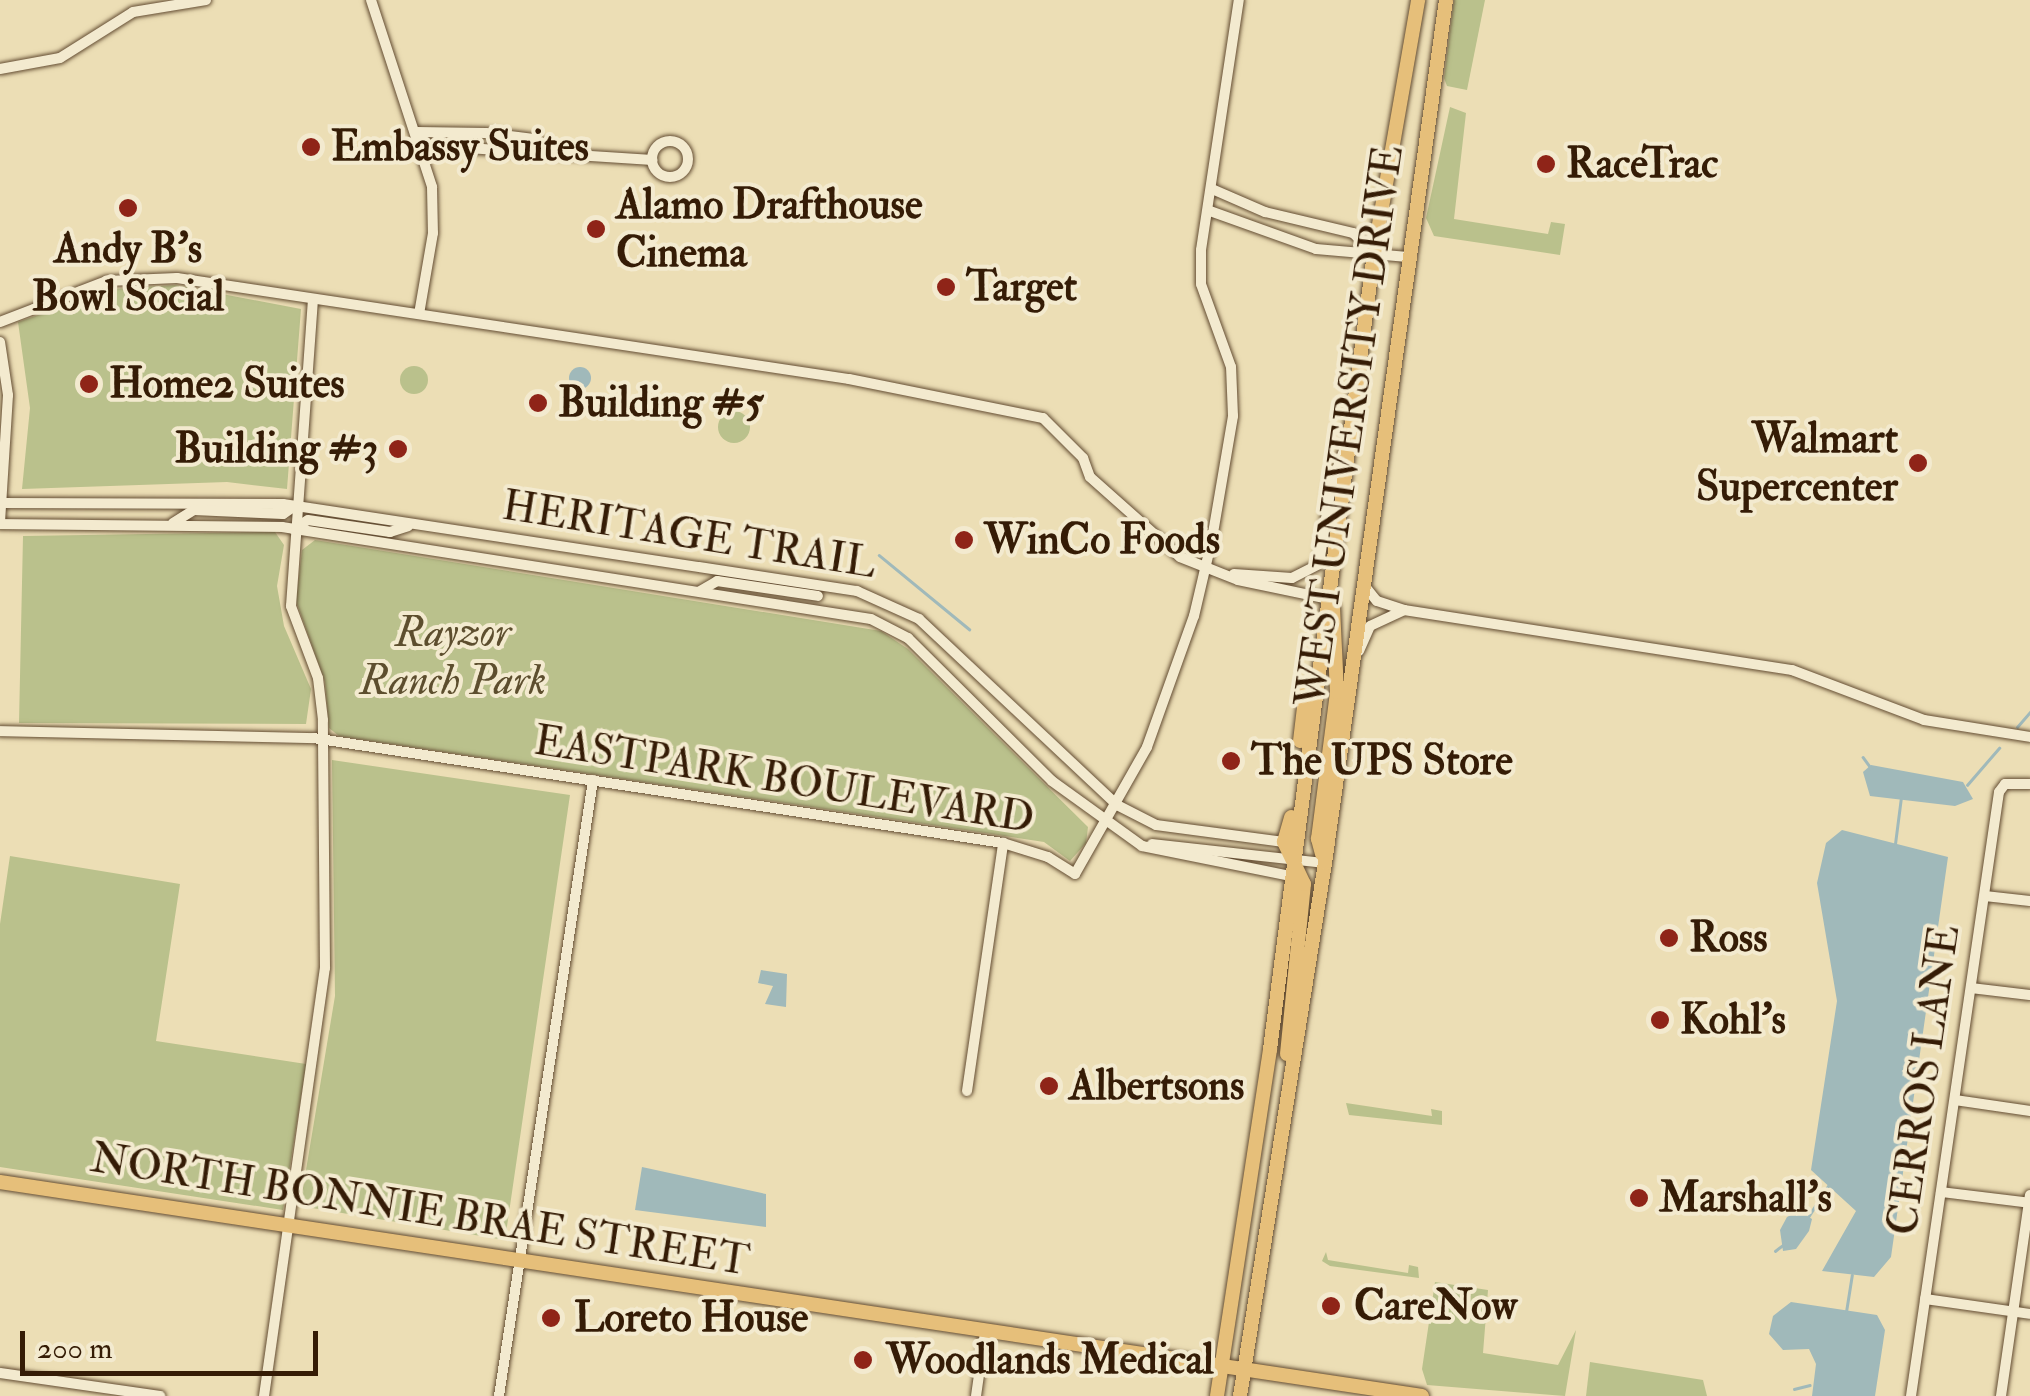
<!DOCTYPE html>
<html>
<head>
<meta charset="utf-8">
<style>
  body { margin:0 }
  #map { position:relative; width:2030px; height:1396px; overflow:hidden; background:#ecdeb5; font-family:"IM FELL Double Pica",serif }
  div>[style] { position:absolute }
  .green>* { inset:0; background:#bac18c }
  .round { border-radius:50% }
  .water>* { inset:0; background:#a0b9ba }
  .stream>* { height:2.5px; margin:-1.25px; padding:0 1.25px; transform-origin:1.25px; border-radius:1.25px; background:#a0b9ba }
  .roads { filter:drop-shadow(0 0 2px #634c32) drop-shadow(0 0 2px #634c32) }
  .minor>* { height:10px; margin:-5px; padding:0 5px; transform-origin:5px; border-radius:5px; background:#f3eacf }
  .minor>.ring { margin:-5px; padding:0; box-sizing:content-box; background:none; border:10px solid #f3eacf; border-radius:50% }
  .major>* { height:14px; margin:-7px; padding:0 7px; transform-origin:7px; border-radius:7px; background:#e6bf7a }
  .dots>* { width:28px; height:28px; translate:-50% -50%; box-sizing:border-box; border:5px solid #f3eacf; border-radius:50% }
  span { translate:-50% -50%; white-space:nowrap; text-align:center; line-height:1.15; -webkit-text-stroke:8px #f3eacf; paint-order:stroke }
  .poi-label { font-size:42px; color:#351c06; font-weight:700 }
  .left { translate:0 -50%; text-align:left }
  .right { translate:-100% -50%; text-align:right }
  .street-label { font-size:42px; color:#351c06 }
  .park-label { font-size:42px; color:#5d4e2e; font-style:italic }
  .scale { position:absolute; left:20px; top:1331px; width:298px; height:45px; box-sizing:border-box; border:5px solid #351c06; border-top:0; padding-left:12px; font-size:30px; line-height:35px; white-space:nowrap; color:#351c06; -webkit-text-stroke:8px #f3eacf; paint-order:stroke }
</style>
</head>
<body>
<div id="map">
  <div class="green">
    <i style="clip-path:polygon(1454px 0,1485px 0,1467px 90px,1447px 86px,1444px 78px)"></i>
    <i style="clip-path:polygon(1450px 107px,1466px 113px,1454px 219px,1548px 234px,1551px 222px,1565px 224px,1560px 255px,1434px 236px,1426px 218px)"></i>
    <i style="clip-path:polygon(175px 285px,301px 309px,287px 489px,227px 482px,22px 489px,30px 408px,18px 322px,113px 289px)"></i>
    <i class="round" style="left:400px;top:366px;width:28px;height:28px"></i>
    <i class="round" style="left:718px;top:411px;width:32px;height:32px"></i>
    <i style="clip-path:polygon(275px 532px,284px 545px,277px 586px,284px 626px,311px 689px,306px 724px,19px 723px,23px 536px)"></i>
    <i style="clip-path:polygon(315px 540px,881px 631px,908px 649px,1088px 827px,1086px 843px,1070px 861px,1044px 842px,339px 736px,329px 728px,325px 682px,296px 601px,302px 550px)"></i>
    <i style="clip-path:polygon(332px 760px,570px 795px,505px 1240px,300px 1206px,335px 996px)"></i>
    <i style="clip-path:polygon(10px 856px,180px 884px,156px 1041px,306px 1064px,283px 1210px,0 1167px,0 924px)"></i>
    <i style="clip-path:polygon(1346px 1103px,1432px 1116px,1431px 1109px,1442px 1111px,1442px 1125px,1349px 1115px)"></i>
    <i style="clip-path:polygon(1326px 1252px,1328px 1260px,1408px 1273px,1409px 1265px,1418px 1267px,1419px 1278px,1330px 1266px,1322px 1261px)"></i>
    <i style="clip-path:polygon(1435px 1282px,1488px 1290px,1483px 1353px,1558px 1365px,1576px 1330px,1565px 1396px,1427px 1385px,1422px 1369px)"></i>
    <i style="clip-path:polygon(1590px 1362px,1703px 1380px,1707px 1396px,1586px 1396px)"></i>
  </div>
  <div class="water">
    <i class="round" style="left:569px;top:367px;width:22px;height:22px"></i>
    <i style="clip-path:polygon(1871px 765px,1963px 782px,1973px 799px,1955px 806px,1870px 796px,1863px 772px)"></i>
    <i style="clip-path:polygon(1842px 830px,1948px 857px,1891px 1257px,1874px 1277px,1822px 1271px,1856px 1211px,1811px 1170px,1837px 1001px,1817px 883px,1826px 843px)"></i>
    <i style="clip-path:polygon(761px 970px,787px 974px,786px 1007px,765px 1004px,773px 986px,758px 983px)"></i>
    <i style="clip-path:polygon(642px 1167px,766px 1194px,766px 1227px,635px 1210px)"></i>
    <i style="clip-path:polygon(1799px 1211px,1812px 1219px,1809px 1231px,1796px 1249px,1783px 1251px,1780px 1230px,1787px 1217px)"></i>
    <i style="clip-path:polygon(1791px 1302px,1877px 1315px,1885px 1330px,1875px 1396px,1812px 1396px,1816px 1364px,1809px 1349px,1783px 1350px,1769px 1334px,1773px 1316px)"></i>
  </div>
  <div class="stream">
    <i style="left:879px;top:555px;width:117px;rotate:39.4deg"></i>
    <i style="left:2017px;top:727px;width:20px;rotate:-49deg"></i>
    <i style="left:1863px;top:757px;width:14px;rotate:54deg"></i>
    <i style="left:1967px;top:785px;width:49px;rotate:-49.1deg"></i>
    <i style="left:1895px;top:844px;width:47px;rotate:-82.7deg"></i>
    <i style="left:1808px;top:1217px;width:37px;rotate:-57deg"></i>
    <i style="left:1775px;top:1251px;width:10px;rotate:-37deg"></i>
    <i style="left:1846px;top:1312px;width:37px;rotate:-81deg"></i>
    <i style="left:1794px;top:1389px;width:16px;rotate:-14deg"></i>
  </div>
  <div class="roads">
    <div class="minor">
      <i style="left:371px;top:0;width:197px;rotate:71.9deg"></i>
      <i style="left:432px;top:187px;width:46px;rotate:88.8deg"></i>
      <i style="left:433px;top:233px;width:82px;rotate:99.8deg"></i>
      <i style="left:0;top:69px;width:61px;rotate:-10.4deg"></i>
      <i style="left:60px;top:58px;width:86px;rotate:-32.2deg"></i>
      <i style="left:133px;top:12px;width:74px;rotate:-9.3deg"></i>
      <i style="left:417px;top:132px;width:69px;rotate:0.8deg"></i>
      <i style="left:486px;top:133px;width:48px;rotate:7.1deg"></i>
      <i style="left:534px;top:139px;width:19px;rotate:32deg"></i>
      <i class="ring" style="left:652px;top:141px;width:26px;height:26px"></i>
      <i style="left:421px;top:145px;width:232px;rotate:3.7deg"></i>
      <i style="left:1212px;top:189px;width:58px;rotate:23.5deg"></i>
      <i style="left:1265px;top:212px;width:90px;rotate:13.4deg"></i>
      <i style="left:1353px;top:233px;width:29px;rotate:44deg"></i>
      <i style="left:1210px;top:211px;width:113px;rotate:19.7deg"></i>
      <i style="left:1316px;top:249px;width:92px;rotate:5deg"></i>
      <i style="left:0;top:322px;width:115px;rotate:-21deg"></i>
      <i style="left:107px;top:281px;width:70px;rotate:-2.5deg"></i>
      <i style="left:177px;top:278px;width:680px;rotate:8.55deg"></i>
      <i style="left:849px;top:379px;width:198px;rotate:11.4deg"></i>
      <i style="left:1043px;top:418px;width:57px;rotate:45deg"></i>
      <i style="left:1083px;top:458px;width:20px;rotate:70deg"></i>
      <i style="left:1090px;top:477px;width:120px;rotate:41.6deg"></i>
      <i style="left:1180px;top:557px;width:62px;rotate:21.6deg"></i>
      <i style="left:1238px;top:580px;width:92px;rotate:11.9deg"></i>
      <i style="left:0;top:342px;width:54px;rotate:81.4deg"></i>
      <i style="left:8px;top:395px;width:127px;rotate:93.6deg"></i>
      <i style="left:0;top:503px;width:283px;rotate:0.2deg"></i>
      <i style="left:283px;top:504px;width:581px;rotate:8.62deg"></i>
      <i style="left:857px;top:591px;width:68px;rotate:24.3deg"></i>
      <i style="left:919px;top:619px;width:272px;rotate:43.2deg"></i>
      <i style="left:1117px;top:805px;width:44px;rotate:27.1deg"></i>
      <i style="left:1156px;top:825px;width:129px;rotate:7.6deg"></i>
      <i style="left:173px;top:523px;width:25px;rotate:-32deg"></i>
      <i style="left:194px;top:510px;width:89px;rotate:2.6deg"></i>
      <i style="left:283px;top:514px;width:14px;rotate:-34deg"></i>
      <i style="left:0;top:524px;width:282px;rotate:0.6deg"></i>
      <i style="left:282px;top:527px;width:596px;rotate:8.88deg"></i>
      <i style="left:871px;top:619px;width:42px;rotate:27.2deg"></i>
      <i style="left:908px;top:638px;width:203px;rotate:44.8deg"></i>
      <i style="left:1052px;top:781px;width:111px;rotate:35.8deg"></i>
      <i style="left:1142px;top:846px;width:152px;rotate:11.4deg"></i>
      <i style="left:293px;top:529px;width:17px;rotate:-31deg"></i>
      <i style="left:308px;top:520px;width:83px;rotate:8.3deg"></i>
      <i style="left:390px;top:532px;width:19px;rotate:-18deg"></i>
      <i style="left:1234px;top:574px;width:58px;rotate:3.9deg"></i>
      <i style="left:1292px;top:578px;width:30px;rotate:-27deg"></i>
      <i style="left:1319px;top:564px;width:79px;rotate:-81.3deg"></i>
      <i style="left:1331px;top:486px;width:38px;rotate:-70deg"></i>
      <i style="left:1363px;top:584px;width:22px;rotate:51deg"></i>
      <i style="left:1377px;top:601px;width:28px;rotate:18deg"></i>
      <i style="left:1404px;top:610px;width:393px;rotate:8.8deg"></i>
      <i style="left:1792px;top:670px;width:141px;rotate:20.7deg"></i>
      <i style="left:1924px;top:720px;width:107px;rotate:9.1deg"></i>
      <i style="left:700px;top:591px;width:20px;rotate:-30deg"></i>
      <i style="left:717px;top:581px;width:102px;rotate:8.4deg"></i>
      <i style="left:1359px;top:651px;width:27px;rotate:-66deg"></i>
      <i style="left:1370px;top:626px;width:38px;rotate:-25deg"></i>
      <i style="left:0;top:731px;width:313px;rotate:1.3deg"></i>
      <i style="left:313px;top:738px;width:698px;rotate:8.65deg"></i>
      <i style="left:1003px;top:843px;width:47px;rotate:17.3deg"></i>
      <i style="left:1048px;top:857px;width:32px;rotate:32deg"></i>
      <i style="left:1075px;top:874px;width:146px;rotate:-60.4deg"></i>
      <i style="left:1147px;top:747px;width:139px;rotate:-70.3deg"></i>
      <i style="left:1194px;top:616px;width:79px;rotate:-76.8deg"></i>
      <i style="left:1212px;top:539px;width:125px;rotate:-80.3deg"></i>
      <i style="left:1233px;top:416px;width:49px;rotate:-92.3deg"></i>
      <i style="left:1231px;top:367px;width:88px;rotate:-109.9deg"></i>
      <i style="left:1201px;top:284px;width:34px;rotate:-90deg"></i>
      <i style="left:1201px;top:250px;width:253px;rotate:-81.4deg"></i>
      <i style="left:1152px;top:844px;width:174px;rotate:6.3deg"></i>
      <i style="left:1985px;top:896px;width:45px;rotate:6.3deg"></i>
      <i style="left:1971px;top:988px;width:59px;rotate:6.8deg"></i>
      <i style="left:967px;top:1091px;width:251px;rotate:-81.7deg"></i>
      <i style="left:1955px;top:1100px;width:76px;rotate:8.3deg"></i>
      <i style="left:1941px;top:1192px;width:90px;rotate:7deg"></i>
      <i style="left:1925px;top:1299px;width:106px;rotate:8.1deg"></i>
      <i style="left:0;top:1373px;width:162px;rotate:8.2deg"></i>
      <i style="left:264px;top:1396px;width:432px;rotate:-81.9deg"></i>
      <i style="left:325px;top:968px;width:248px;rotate:-90.5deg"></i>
      <i style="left:323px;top:720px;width:42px;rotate:-96.8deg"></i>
      <i style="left:318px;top:678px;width:77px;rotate:-110.6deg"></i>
      <i style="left:291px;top:606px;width:305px;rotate:-85.9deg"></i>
      <i style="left:499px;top:1396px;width:623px;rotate:-81.32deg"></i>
      <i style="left:976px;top:1396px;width:64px;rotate:-81.9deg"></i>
      <i style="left:1911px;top:1396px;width:610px;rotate:-81.71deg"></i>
      <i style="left:1999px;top:792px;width:10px;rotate:-53deg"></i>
      <i style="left:2005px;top:784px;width:25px"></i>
      <i style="left:2001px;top:1396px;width:203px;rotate:-81.8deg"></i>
    </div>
    <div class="major">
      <i style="left:1300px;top:741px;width:50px;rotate:-83.2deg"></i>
      <i style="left:1306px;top:691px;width:17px;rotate:-50deg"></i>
      <i style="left:1322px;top:854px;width:16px;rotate:-105deg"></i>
      <i style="left:1318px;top:839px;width:148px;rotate:-82.6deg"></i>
      <i style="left:1337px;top:692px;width:85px;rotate:-92.7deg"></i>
      <i style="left:1287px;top:1054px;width:171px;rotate:-84.3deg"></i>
      <i style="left:1304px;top:884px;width:47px;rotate:-115.5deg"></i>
      <i style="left:1284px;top:842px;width:26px;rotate:-74deg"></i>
      <i style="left:0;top:1182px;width:1438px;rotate:8.56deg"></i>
      <i style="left:1217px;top:1396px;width:351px;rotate:-81.3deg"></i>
      <i style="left:1270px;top:1049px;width:803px;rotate:-82.56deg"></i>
      <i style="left:1374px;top:253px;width:257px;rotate:-80.1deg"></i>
      <i style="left:1240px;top:1396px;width:540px;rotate:-80.94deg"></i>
      <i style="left:1325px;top:863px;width:871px;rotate:-82.02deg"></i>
    </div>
  </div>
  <div class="dots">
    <i style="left:311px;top:147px;background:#8f2418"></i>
    <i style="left:1546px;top:164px;background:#8f2418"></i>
    <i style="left:128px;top:208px;background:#8f2418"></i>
    <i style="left:596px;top:229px;background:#8f2418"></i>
    <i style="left:946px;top:287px;background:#8f2418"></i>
    <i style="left:89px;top:384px;background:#8f2418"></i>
    <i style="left:538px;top:403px;background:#8f2418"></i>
    <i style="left:398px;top:449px;background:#8f2418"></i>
    <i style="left:1918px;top:463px;background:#8f2418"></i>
    <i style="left:964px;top:540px;background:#8f2418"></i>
    <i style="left:1231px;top:761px;background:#8f2418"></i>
    <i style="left:1669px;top:938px;background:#8f2418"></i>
    <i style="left:1660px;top:1020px;background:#8f2418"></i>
    <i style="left:1049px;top:1086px;background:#8f2418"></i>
    <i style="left:1639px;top:1198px;background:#8f2418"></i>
    <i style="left:1331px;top:1306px;background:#8f2418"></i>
    <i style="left:551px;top:1318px;background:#8f2418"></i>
    <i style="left:863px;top:1360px;background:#8f2418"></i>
  </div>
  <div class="poi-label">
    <span class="left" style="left:331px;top:147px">Embassy Suites</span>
    <span class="left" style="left:1566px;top:164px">RaceTrac</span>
    <span class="left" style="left:616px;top:229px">Alamo Drafthouse<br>Cinema</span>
    <span style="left:128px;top:273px">Andy B's<br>Bowl Social</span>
    <span class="left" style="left:966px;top:287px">Target</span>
    <span class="left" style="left:109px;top:384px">Home2 Suites</span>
    <span class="left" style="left:558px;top:403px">Building #5</span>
    <span class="right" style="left:1898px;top:463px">Walmart<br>Supercenter</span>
    <span class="right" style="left:378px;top:449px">Building #3</span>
    <span class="left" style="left:984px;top:540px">WinCo Foods</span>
    <span class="left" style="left:1251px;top:761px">The UPS Store</span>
    <span class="left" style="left:1689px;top:938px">Ross</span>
    <span class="left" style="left:1680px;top:1020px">Kohl's</span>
    <span class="left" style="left:1069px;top:1086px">Albertsons</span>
    <span class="left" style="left:1659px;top:1198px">Marshall's</span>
    <span class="left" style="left:1354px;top:1306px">CareNow</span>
    <span class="left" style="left:574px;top:1318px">Loreto House</span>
    <span class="left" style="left:886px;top:1360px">Woodlands Medical</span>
  </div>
  <div class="street-label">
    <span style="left:1350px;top:426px;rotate:-82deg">WEST UNIVERSITY DRIVE</span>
    <span style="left:689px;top:535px;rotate:9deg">HERITAGE TRAIL</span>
    <span style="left:784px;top:780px;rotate:9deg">EASTPARK BOULEVARD</span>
    <span style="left:1924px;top:1080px;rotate:-82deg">CERROS LANE</span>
    <span style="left:420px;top:1210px;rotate:9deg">NORTH BONNIE BRAE STREET</span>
  </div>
  <div class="park-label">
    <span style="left:453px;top:657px">Rayzor<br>Ranch Park</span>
  </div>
  <div class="scale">200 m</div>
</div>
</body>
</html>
